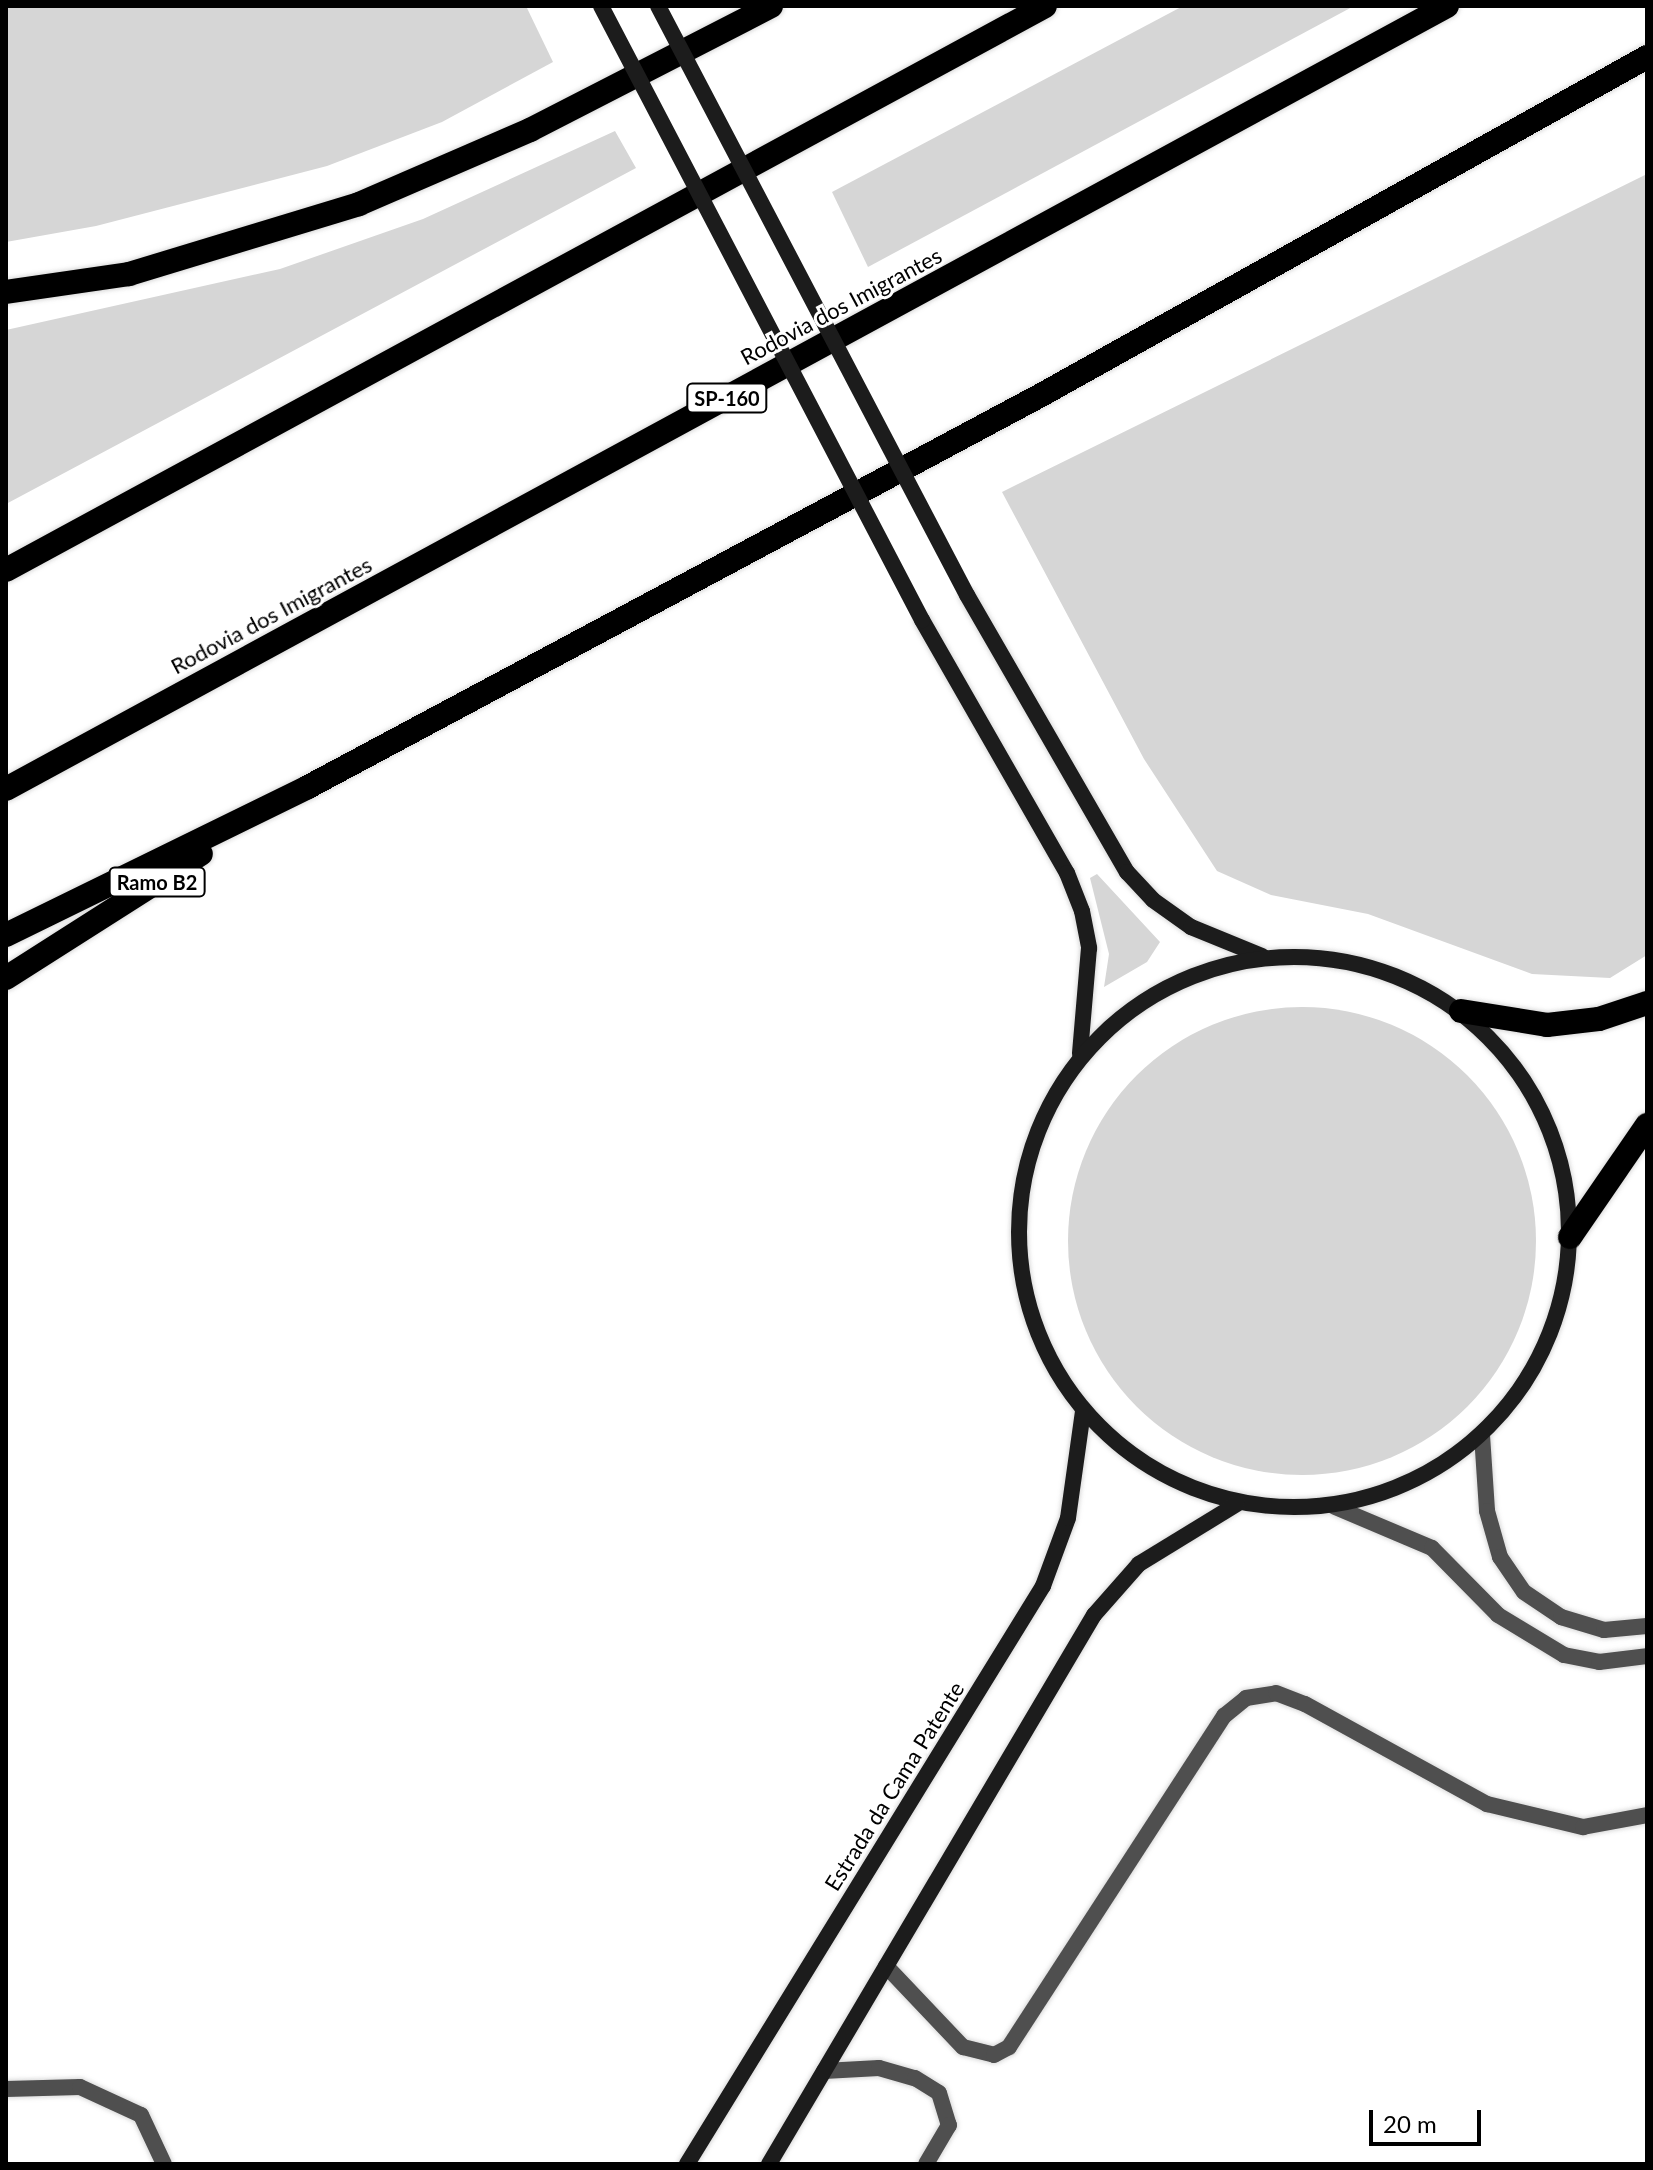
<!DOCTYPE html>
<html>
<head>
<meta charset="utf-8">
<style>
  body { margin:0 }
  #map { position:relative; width:1653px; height:2170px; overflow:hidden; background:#fff; font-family:Lato,sans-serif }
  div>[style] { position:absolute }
  .green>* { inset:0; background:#d6d6d6 }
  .round { border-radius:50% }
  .roads { filter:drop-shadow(0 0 2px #dbdbdb) drop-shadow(0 0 2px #dbdbdb) }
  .service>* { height:16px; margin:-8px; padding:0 8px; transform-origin:8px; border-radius:8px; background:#4f4f4f }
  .tertiary>* { height:16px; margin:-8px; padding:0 8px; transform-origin:8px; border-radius:8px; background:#4f4f4f }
  .secondary>* { height:16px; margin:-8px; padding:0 8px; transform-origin:8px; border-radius:8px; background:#1c1c1c }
  .secondary>.ring { margin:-8px; padding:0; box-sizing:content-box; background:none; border:16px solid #1c1c1c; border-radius:50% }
  .motorway>* { height:24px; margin:-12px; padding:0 12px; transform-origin:12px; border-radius:12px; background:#000 }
  .secondary-bridge>* { height:16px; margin:-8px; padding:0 8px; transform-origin:8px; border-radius:8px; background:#1c1c1c }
  span { translate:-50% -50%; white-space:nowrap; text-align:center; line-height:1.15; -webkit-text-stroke:6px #fff; paint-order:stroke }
  .shield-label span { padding:2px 6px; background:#fff; border:2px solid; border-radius:6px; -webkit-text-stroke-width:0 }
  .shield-label { font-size:20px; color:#000; font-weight:700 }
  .street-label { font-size:22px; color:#000 }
  .frame { position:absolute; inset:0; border:8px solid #000; pointer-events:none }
  .scale { position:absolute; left:1369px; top:2110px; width:112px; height:36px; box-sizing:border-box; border:4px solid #000; border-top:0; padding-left:10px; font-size:24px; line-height:28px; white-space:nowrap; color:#000; -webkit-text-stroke:6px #fff; paint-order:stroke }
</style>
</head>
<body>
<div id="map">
  <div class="green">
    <i style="clip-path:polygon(6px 6px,526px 6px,553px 62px,442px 122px,327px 166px,96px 226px,6px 242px)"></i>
    <i style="clip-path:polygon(1183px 6px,1354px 6px,868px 267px,832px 192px)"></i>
    <i style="clip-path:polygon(615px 131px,636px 168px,6px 504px,6px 330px,280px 269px,423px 219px)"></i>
    <i style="clip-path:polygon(1647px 174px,1647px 955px,1610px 978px,1532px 974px,1368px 914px,1271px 895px,1217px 871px,1144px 759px,1002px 492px)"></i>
    <i style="clip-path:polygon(1097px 874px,1160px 942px,1147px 962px,1104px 987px,1109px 954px,1090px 878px)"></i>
    <i class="round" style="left:1068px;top:1007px;width:468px;height:468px"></i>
  </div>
  <div class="roads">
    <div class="service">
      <i style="left:886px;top:1966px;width:112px;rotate:46.5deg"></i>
      <i style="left:963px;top:2047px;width:32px;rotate:14deg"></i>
      <i style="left:994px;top:2055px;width:17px;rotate:-28deg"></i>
      <i style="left:1009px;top:2047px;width:395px;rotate:-57deg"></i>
      <i style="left:1224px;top:1716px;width:28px;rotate:-39deg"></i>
      <i style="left:1246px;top:1698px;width:30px;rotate:-9deg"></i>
      <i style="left:1276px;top:1693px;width:31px;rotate:21deg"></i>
      <i style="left:1305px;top:1704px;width:208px;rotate:28.8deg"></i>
      <i style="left:1487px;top:1804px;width:99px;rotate:13.5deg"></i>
      <i style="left:1583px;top:1827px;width:65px;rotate:-10.6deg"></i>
      <i style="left:824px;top:2071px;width:55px;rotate:-3.1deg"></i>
      <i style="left:879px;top:2068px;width:37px;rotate:16deg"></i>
      <i style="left:915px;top:2078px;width:28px;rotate:32deg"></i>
      <i style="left:939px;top:2093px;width:34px;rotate:73deg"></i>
      <i style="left:949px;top:2125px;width:45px;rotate:120.5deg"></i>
      <i style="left:6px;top:2089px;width:74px;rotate:-1.5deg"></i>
      <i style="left:80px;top:2087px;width:67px;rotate:24.7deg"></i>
      <i style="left:141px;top:2115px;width:54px;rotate:64.9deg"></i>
    </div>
    <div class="tertiary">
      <i style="left:1482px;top:1435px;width:76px;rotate:86.2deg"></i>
      <i style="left:1487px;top:1511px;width:48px;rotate:74.2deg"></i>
      <i style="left:1500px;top:1557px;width:42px;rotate:55.6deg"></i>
      <i style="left:1524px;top:1592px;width:45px;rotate:34deg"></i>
      <i style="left:1561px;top:1617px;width:45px;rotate:16.8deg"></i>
      <i style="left:1604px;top:1630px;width:43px;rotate:-5.3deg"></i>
      <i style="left:1335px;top:1507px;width:105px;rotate:22.9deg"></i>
      <i style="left:1432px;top:1548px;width:94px;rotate:45.4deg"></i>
      <i style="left:1498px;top:1615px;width:77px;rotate:31.2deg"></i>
      <i style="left:1564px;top:1655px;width:36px;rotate:11deg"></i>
      <i style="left:1599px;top:1662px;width:48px;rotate:-7.1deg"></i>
    </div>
    <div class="secondary">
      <i style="left:967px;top:595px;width:320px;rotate:60deg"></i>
      <i style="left:1127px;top:872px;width:38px;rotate:47deg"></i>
      <i style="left:1153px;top:900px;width:47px;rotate:35.4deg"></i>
      <i style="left:1191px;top:927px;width:77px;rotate:22.2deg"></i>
      <i style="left:922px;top:620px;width:292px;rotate:60.2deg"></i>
      <i style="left:1067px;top:873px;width:41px;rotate:68.5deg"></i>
      <i style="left:1082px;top:911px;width:38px;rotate:79deg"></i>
      <i style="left:1089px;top:948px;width:106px;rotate:94.9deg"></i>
      <i class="ring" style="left:1019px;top:957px;width:534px;height:534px"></i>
      <i style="left:687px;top:2164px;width:679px;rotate:-58.37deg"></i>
      <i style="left:1043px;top:1586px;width:72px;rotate:-69.8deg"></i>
      <i style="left:1068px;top:1518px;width:108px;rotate:-82deg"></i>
      <i style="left:769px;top:2164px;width:638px;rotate:-59.38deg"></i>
      <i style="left:1094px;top:1615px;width:68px;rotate:-48.6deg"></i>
      <i style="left:1139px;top:1564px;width:115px;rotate:-31.5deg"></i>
    </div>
    <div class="motorway">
      <i style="left:6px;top:292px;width:124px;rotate:-8.3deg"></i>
      <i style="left:129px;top:274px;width:240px;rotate:-16.9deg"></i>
      <i style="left:359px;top:204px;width:186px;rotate:-23.4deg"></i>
      <i style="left:530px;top:130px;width:271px;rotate:-27.2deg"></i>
      <i style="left:6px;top:570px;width:1182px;rotate:-28.49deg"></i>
      <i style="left:6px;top:789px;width:1640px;rotate:-28.52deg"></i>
      <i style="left:6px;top:935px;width:336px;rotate:-26.1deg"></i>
      <i style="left:308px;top:787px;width:833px;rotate:-28.13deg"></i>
      <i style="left:1043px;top:394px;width:692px;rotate:-29.16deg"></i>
      <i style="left:6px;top:978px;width:231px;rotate:-32.5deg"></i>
      <i style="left:1461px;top:1011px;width:87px;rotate:9.2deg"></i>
      <i style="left:1547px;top:1025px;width:52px;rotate:-6.6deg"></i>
      <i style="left:1599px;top:1019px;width:51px;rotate:-18.4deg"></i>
      <i style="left:1570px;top:1237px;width:136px;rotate:-55.5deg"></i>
    </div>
  </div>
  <div class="secondary-bridge">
    <i style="left:601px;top:6px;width:693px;rotate:62.4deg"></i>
    <i style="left:658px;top:6px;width:665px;rotate:62.32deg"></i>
  </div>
  <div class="shield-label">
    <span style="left:727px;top:398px">SP-160</span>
    <span style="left:157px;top:882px">Ramo B2</span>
  </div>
  <div class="street-label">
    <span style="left:841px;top:306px;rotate:-28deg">Rodovia dos Imigrantes</span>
    <span style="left:271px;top:615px;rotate:-28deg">Rodovia dos Imigrantes</span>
    <span style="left:894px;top:1786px;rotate:-58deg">Estrada da Cama Patente</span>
  </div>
  <div class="frame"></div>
  <div class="scale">20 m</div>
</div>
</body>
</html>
